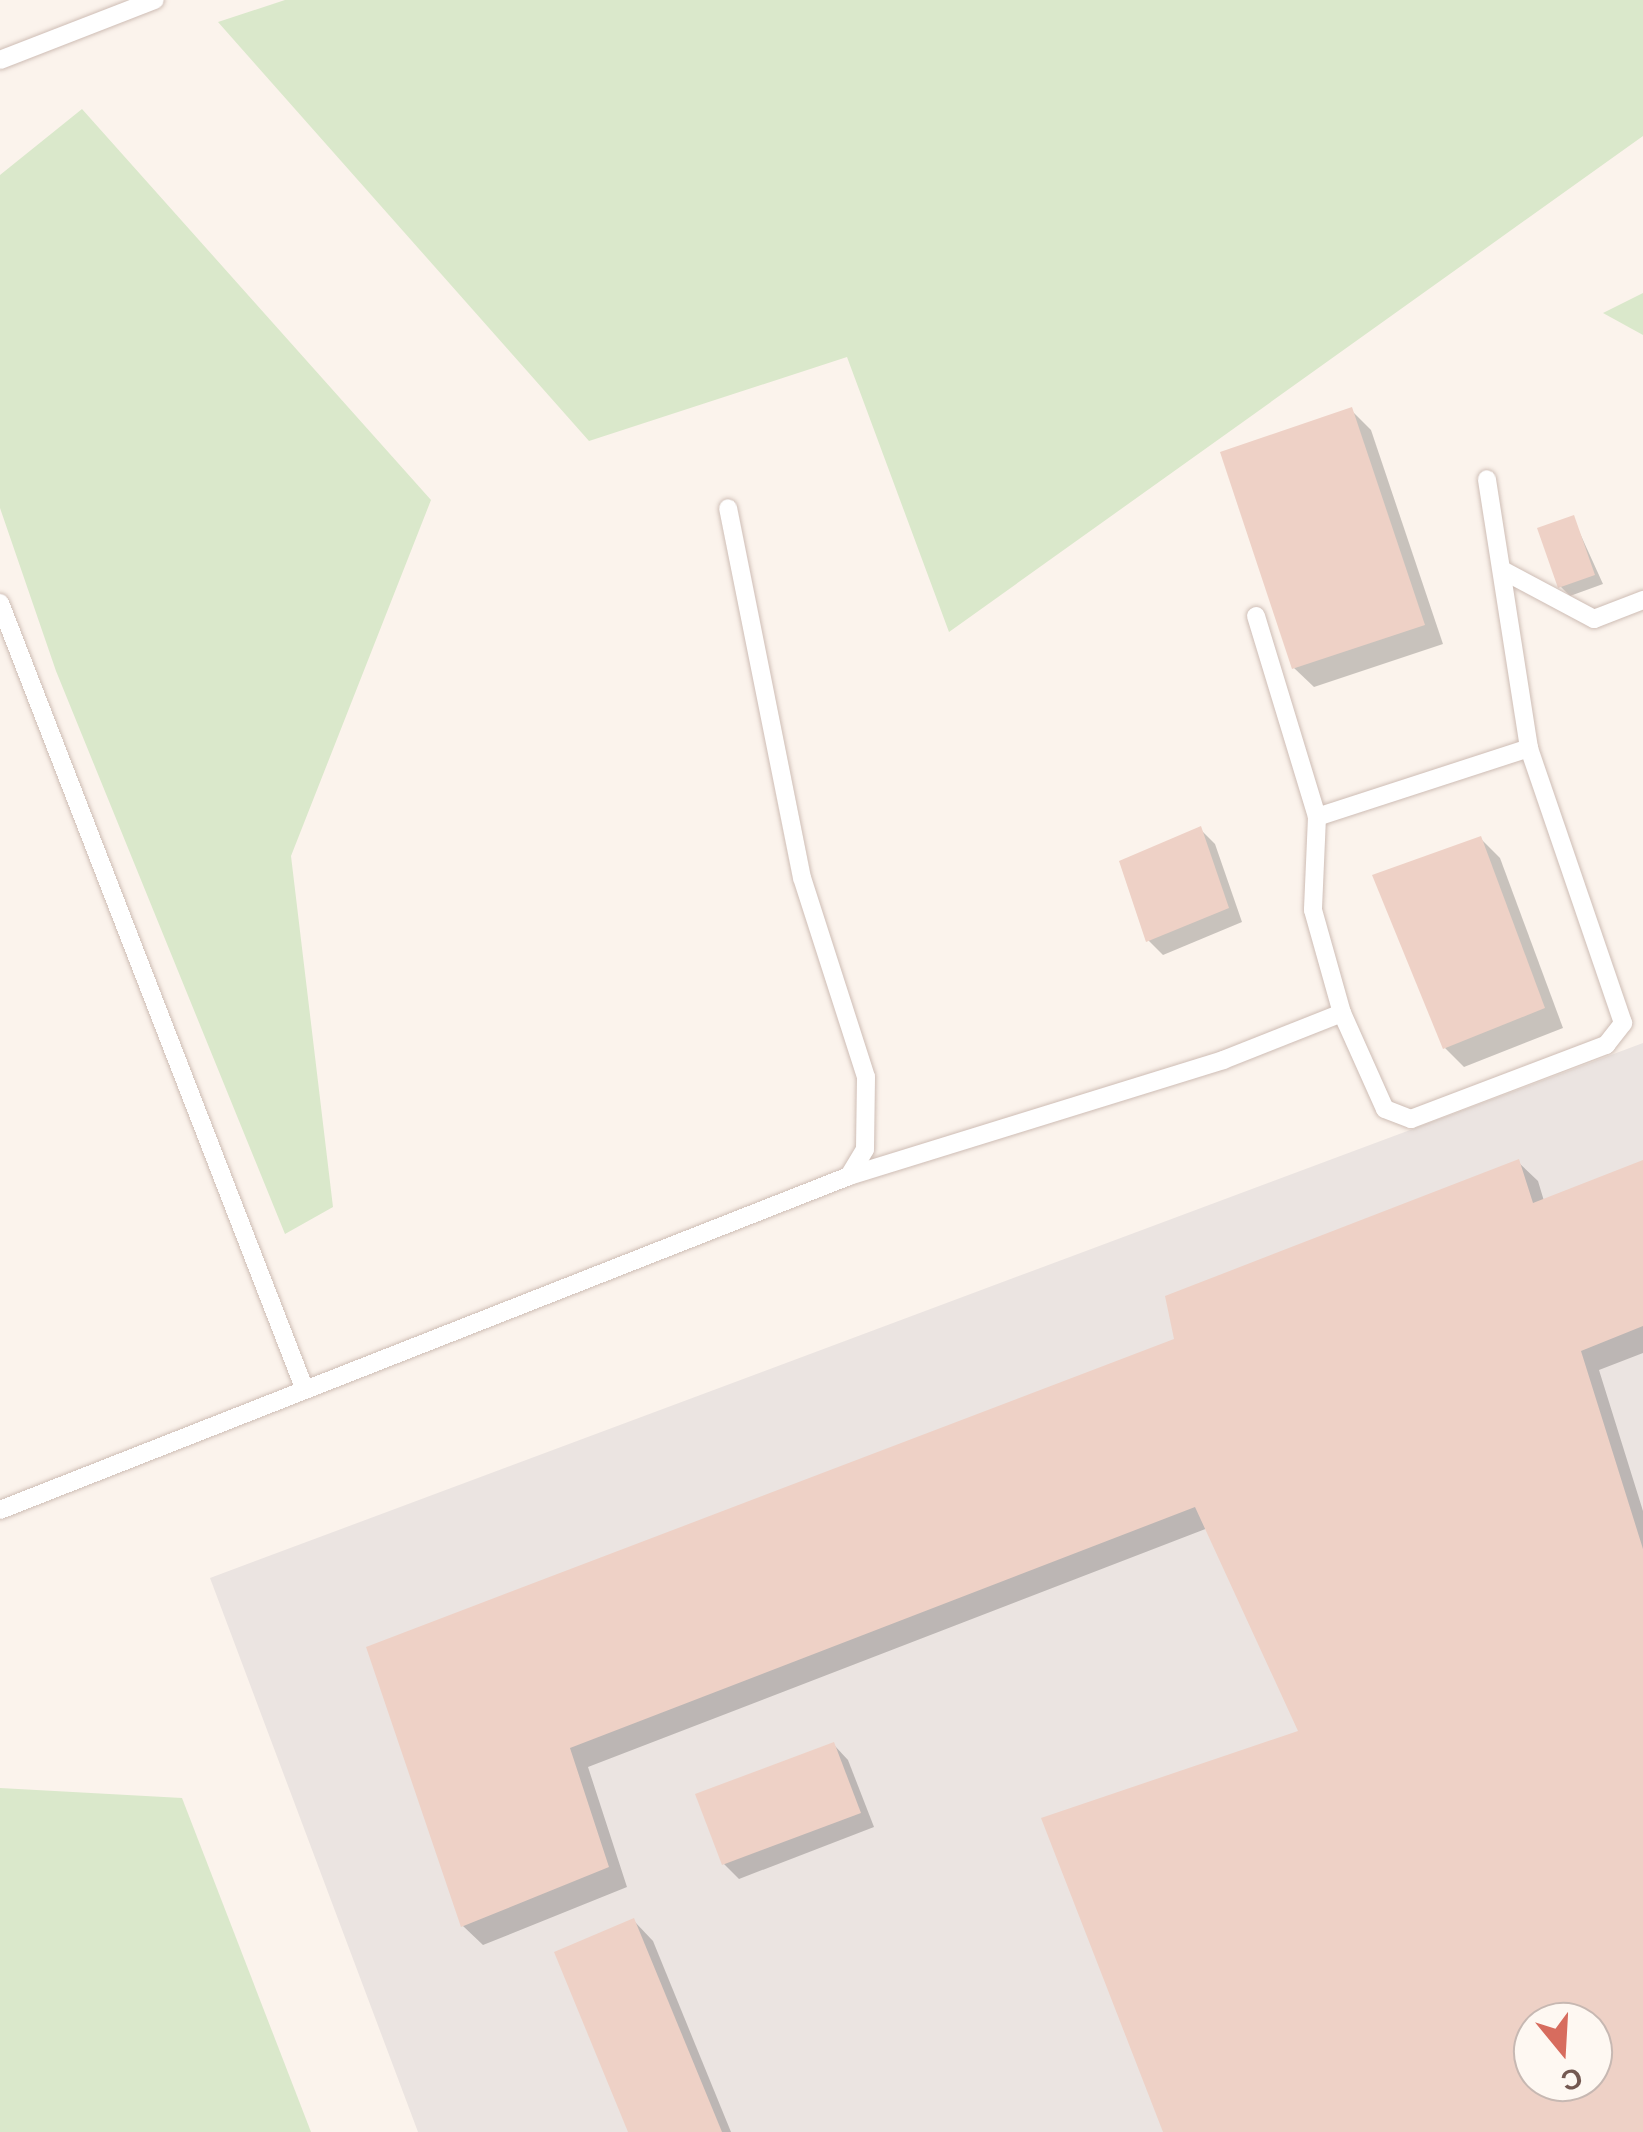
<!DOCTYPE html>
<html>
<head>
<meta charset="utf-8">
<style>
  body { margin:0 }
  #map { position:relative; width:1643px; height:2132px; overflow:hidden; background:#fbf3ec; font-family:"DM Sans",sans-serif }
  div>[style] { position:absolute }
  .industrial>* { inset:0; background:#ebe4e1 }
  .green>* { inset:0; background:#dae8cb }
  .shadow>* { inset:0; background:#0003 }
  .building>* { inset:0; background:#eed1c6 }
  .roads { filter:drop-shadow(0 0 2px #cebdb5) drop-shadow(0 0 2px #cebdb5) }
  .service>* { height:18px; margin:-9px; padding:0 9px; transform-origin:9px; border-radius:9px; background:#fff }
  span { translate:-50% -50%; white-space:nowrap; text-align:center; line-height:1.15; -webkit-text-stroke:10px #fef8f2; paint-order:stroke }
  .north { position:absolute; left:1513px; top:2002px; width:100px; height:100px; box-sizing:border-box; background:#fef8f2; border:2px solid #c7b8b2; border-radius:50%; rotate:162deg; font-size:28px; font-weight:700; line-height:40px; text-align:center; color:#745951 }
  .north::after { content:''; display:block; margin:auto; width:35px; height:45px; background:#d76c5e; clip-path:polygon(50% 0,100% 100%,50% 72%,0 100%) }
</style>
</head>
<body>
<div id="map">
  <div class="industrial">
    <i style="clip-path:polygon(evenodd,1643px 1043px,1643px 2132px,418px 2132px,210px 1578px,1643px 1043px,1533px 2022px,1593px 2022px,1593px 2082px,1533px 2082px,1533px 2022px)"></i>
  </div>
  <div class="green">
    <i style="clip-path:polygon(285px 0,1643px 0,1643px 136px,949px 632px,847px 357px,589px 441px,218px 22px)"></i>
    <i style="clip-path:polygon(82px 109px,431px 500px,291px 856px,333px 1207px,285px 1234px,56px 671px,0 508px,0 175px)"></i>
    <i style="clip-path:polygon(1643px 293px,1643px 335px,1603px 313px)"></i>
    <i style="clip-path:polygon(0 1788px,182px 1798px,311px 2132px,0 2132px)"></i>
  </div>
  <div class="shadow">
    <i style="clip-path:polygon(1351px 410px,1371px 430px,1443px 644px,1314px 687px,1294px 668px)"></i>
    <i style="clip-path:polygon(1573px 518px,1603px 584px,1570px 596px,1560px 586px)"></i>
    <i style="clip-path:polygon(1200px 829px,1215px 844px,1242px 922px,1163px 955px,1148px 940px)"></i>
    <i style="clip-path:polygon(1481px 839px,1500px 858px,1563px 1028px,1464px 1067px,1445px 1048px)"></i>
    <i style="clip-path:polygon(evenodd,1518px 1162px,1538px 1181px,1544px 1201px,1643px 1163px,1643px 1353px,1599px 1370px,1643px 1511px,1643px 2132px,1166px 2132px,1301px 1732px,1208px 1528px,588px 1767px,627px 1887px,483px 1945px,463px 1926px,369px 1648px,1177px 1340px,1518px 1162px,1533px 2022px,1593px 2022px,1593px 2082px,1533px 2082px,1533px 2022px)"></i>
    <i style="clip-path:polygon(834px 1745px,848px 1760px,874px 1827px,739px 1879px,724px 1864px)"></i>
    <i style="clip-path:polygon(634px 1921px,653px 1941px,731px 2132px,630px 2132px)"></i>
  </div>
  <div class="building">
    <i style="clip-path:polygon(1352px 407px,1425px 625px,1292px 669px,1220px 452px)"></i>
    <i style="clip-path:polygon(1574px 515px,1595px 575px,1558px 588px,1537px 528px)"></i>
    <i style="clip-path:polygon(1201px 826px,1229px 908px,1146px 942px,1119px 861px)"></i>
    <i style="clip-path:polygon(1481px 836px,1545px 1008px,1443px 1049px,1372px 875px)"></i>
    <i style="clip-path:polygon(evenodd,1519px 1159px,1533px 1203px,1643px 1160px,1643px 1326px,1581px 1351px,1643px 1549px,1643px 2132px,1163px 2132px,1041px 1818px,1298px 1731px,1195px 1507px,570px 1748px,609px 1867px,461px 1927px,366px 1647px,1174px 1339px,1165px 1296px,1519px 1159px,1533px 2022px,1593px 2022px,1593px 2082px,1533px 2082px,1533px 2022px)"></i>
    <i style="clip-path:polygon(834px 1742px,861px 1813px,722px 1865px,695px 1794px)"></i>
    <i style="clip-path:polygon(634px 1918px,722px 2132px,628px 2132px,554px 1952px)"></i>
  </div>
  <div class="roads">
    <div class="service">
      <i style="left:0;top:60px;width:166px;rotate:-21.2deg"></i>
      <i style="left:1504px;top:571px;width:102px;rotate:28.1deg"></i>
      <i style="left:1594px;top:619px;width:53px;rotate:-21.2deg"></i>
      <i style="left:0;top:603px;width:844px;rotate:68.82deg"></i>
      <i style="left:1256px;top:616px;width:210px;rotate:73.1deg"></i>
      <i style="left:1317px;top:817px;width:93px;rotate:92.5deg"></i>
      <i style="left:1313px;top:910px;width:107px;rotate:74.3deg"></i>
      <i style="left:1342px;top:1013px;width:105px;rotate:65.9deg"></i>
      <i style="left:1385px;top:1109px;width:28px;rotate:21deg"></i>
      <i style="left:1411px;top:1119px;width:209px;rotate:-20.8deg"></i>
      <i style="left:1606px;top:1045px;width:28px;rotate:-52deg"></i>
      <i style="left:1623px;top:1023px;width:291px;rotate:-108.9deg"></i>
      <i style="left:1529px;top:748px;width:272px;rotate:-98.9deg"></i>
      <i style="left:1317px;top:817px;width:223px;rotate:-18deg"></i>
      <i style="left:849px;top:1176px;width:392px;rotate:-17.2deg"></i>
      <i style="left:1223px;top:1060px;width:128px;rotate:-21.6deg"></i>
      <i style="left:0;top:1510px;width:912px;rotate:-21.47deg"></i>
      <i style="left:849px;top:1176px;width:31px;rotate:-59deg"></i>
      <i style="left:865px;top:1149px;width:72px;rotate:-89.2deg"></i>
      <i style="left:866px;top:1077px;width:209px;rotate:-107.8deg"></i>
      <i style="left:802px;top:878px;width:377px;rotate:-101.3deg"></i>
    </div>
  </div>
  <div class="north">С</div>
</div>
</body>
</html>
